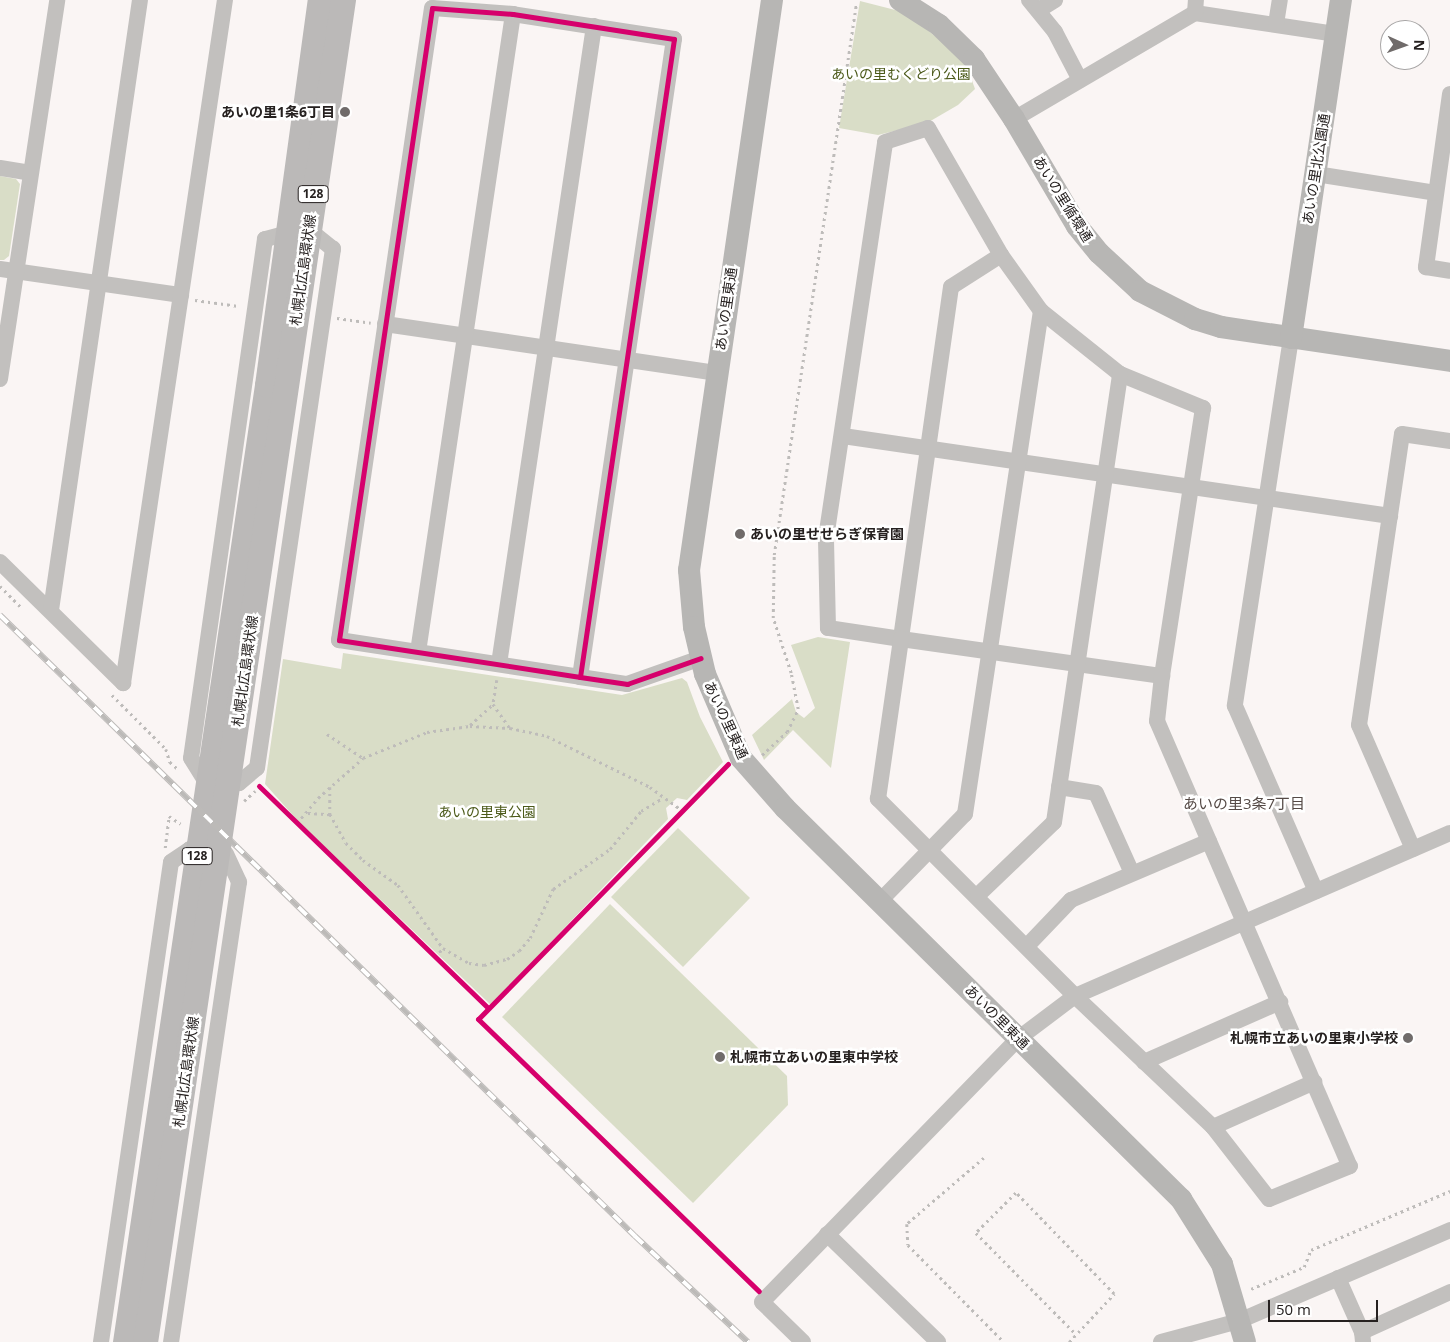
<!DOCTYPE html>
<html>
<head>
<meta charset="utf-8">
<style>
  body { margin:0 }
  #map { position:relative; width:1450px; height:1342px; overflow:hidden; background:#faf5f4; font-family:"Open Sans","Noto Sans JP",sans-serif }
  div>[style] { position:absolute }
  .green>* { inset:0; background:#d9ddc7 }
  .path>* { height:2.5px; margin-top:-1.25px; transform-origin:0; background:repeating-linear-gradient(90deg,#bebcba 0 2.5px,transparent 0 6.5px) }
  .street>* { height:16px; margin:-8px; padding:0 8px; transform-origin:8px; border-radius:8px; background:#c2c0be }
  .secondary>* { height:22px; margin:-11px; padding:0 11px; transform-origin:11px; border-radius:11px; background:#b7b6b4 }
  .primary>* { height:25px; margin:-12.5px; padding:0 12.5px; transform-origin:12.5px; border-radius:12.5px; background:#bbb9b8 }
  .rail>* { height:5.5px; margin-top:-2.75px; transform-origin:0; background:repeating-linear-gradient(90deg,#fff 0 11px,#bcbab8 0 22px); box-sizing:border-box; border-block:1px solid #bcbab8 }
  .cycleway>* { height:5px; margin:-2.5px; padding:0 2.5px; transform-origin:2.5px; border-radius:2.5px; background:#d6006c }
  .dots>* { width:14px; height:14px; translate:-50% -50%; box-sizing:border-box; border:2px solid #fff; border-radius:50% }
  span { translate:-50% -50%; white-space:nowrap; text-align:center; line-height:1.15; -webkit-text-stroke:5px #fff; paint-order:stroke }
  .shield-label span { padding:1px 4px; background:#fff; border:1px solid; border-radius:4px; -webkit-text-stroke-width:0 }
  .shield-label { font-size:12px; color:#262120; font-weight:700 }
  .park-label { font-size:14px; color:#4c5a1a }
  .poi-label { font-size:14px; color:#262120; font-weight:700 }
  .right { translate:-100% -50%; text-align:right }
  .left { translate:0 -50%; text-align:left }
  .street-label { font-size:14px; color:#262120 }
  .neighbourhood-label { font-size:15px; color:#554a46 }
  .north { position:absolute; left:1380px; top:20px; width:50px; height:50px; box-sizing:border-box; background:#fff; border:1px solid #a8a6a6; border-radius:50%; rotate:92deg; font-size:14px; font-weight:700; line-height:20px; text-align:center; color:#262120 }
  .north::after { content:''; display:block; margin:auto; width:18px; height:22px; background:#706b6a; clip-path:polygon(50% 0,100% 100%,50% 72%,0 100%) }
  .scale { position:absolute; left:1268px; top:1300px; width:110px; height:22px; box-sizing:border-box; border:2px solid #262120; border-top:0; padding-left:6px; font-size:15px; line-height:18px; white-space:nowrap; color:#262120; -webkit-text-stroke:4px #fff; paint-order:stroke }
</style>
</head>
<body>
<div id="map">
  <div class="green">
    <i style="clip-path:polygon(860px 1px,907px 13px,965px 61px,975px 89px,958px 105px,927px 123px,878px 135px,839px 128px)"></i>
    <i style="clip-path:polygon(0 176px,16px 179px,20px 184px,9px 256px,4px 260px,0 260px)"></i>
    <i style="clip-path:polygon(818px 637px,850px 642px,831px 768px,793px 730px,764px 760px,752px 735px,792px 699px,796px 712px,804px 718px,815px 708px,791px 645px)"></i>
    <i style="clip-path:polygon(343px 653px,622px 695px,682px 678px,687px 682px,700px 717px,723px 762px,687px 800px,677px 798px,666px 808px,668px 819px,491px 1005px,299px 822px,265px 784px,283px 659px,341px 669px)"></i>
    <i style="clip-path:polygon(678px 828px,750px 898px,683px 967px,611px 897px)"></i>
    <i style="clip-path:polygon(610px 904px,787px 1076px,788px 1105px,693px 1203px,502px 1017px)"></i>
  </div>
  <div class="path">
    <i style="left:195px;top:300px;width:44px;rotate:7.8deg"></i>
    <i style="left:337px;top:318px;width:34px;rotate:8deg"></i>
    <i style="left:0;top:586px;width:31px;rotate:45deg"></i>
    <i style="left:497px;top:680px;width:24px;rotate:99deg"></i>
    <i style="left:493px;top:704px;width:29px;rotate:55deg"></i>
    <i style="left:112px;top:695px;width:76px;rotate:45deg"></i>
    <i style="left:166px;top:749px;width:14px;rotate:73deg"></i>
    <i style="left:170px;top:762px;width:12px;rotate:42deg"></i>
    <i style="left:470px;top:725px;width:31px;rotate:-42deg"></i>
    <i style="left:327px;top:734px;width:43px;rotate:33.7deg"></i>
    <i style="left:762px;top:755px;width:34px;rotate:-43deg"></i>
    <i style="left:787px;top:732px;width:25px;rotate:-64deg"></i>
    <i style="left:798px;top:709px;width:37px;rotate:-101deg"></i>
    <i style="left:791px;top:673px;width:58px;rotate:-108.1deg"></i>
    <i style="left:773px;top:618px;width:63px;rotate:-89.1deg"></i>
    <i style="left:774px;top:555px;width:556px;rotate:-81.52deg"></i>
    <i style="left:330px;top:787px;width:27px;rotate:90deg"></i>
    <i style="left:330px;top:814px;width:33px;rotate:61deg"></i>
    <i style="left:346px;top:843px;width:24px;rotate:45deg"></i>
    <i style="left:363px;top:860px;width:43px;rotate:35.5deg"></i>
    <i style="left:398px;top:885px;width:77px;rotate:54.5deg"></i>
    <i style="left:443px;top:948px;width:30px;rotate:30deg"></i>
    <i style="left:469px;top:963px;width:15px;rotate:8deg"></i>
    <i style="left:484px;top:965px;width:24px;rotate:-15deg"></i>
    <i style="left:507px;top:959px;width:14px;rotate:-34deg"></i>
    <i style="left:519px;top:951px;width:17px;rotate:-50deg"></i>
    <i style="left:530px;top:938px;width:54px;rotate:-64.9deg"></i>
    <i style="left:553px;top:889px;width:70px;rotate:-35.1deg"></i>
    <i style="left:610px;top:849px;width:49px;rotate:-50.8deg"></i>
    <i style="left:641px;top:811px;width:26px;rotate:-31deg"></i>
    <i style="left:244px;top:801px;width:15px;rotate:-42deg"></i>
    <i style="left:308px;top:813px;width:22px;rotate:3deg"></i>
    <i style="left:297px;top:823px;width:33px;rotate:-50deg"></i>
    <i style="left:318px;top:798px;width:60px;rotate:-41.6deg"></i>
    <i style="left:363px;top:758px;width:69px;rotate:-22.1deg"></i>
    <i style="left:427px;top:732px;width:43px;rotate:-7.9deg"></i>
    <i style="left:470px;top:726px;width:40px;rotate:2.9deg"></i>
    <i style="left:510px;top:728px;width:38px;rotate:12deg"></i>
    <i style="left:547px;top:736px;width:115px;rotate:26.3deg"></i>
    <i style="left:650px;top:787px;width:41px;rotate:36deg"></i>
    <i style="left:165px;top:848px;width:32px;rotate:-83deg"></i>
    <i style="left:169px;top:816px;width:14px;rotate:34deg"></i>
    <i style="left:435px;top:957px;width:12px;rotate:-48deg"></i>
    <i style="left:984px;top:1158px;width:101px;rotate:139.4deg"></i>
    <i style="left:907px;top:1224px;width:21px;rotate:87deg"></i>
    <i style="left:908px;top:1245px;width:136px;rotate:45.3deg"></i>
    <i style="left:1251px;top:1289px;width:57px;rotate:-22.5deg"></i>
    <i style="left:1304px;top:1267px;width:18px;rotate:-68deg"></i>
    <i style="left:1311px;top:1250px;width:151px;rotate:-23deg"></i>
    <i style="left:1069px;top:1342px;width:66px;rotate:-46.8deg"></i>
    <i style="left:1114px;top:1294px;width:141px;rotate:-134.1deg"></i>
    <i style="left:1016px;top:1193px;width:57px;rotate:135deg"></i>
    <i style="left:976px;top:1233px;width:142px;rotate:45.3deg"></i>
  </div>
  <div class="street">
    <i style="left:1029px;top:0;width:41px;rotate:50.9deg"></i>
    <i style="left:1055px;top:32px;width:54px;rotate:62.5deg"></i>
    <i style="left:1039px;top:10px;width:19px;rotate:-32deg"></i>
    <i style="left:1195px;top:13px;width:143px;rotate:8.5deg"></i>
    <i style="left:1276px;top:24px;width:24px;rotate:-81deg"></i>
    <i style="left:1450px;top:94px;width:175px;rotate:97.9deg"></i>
    <i style="left:1426px;top:267px;width:24px;rotate:9deg"></i>
    <i style="left:1014px;top:119px;width:210px;rotate:-30.4deg"></i>
    <i style="left:1195px;top:13px;width:13px;rotate:-86deg"></i>
    <i style="left:0;top:168px;width:31px;rotate:9deg"></i>
    <i style="left:1316px;top:174px;width:121px;rotate:9deg"></i>
    <i style="left:288px;top:233px;width:24px;rotate:165deg"></i>
    <i style="left:265px;top:239px;width:524px;rotate:98.11deg"></i>
    <i style="left:191px;top:758px;width:25px;rotate:58deg"></i>
    <i style="left:204px;top:779px;width:35px;rotate:7deg"></i>
    <i style="left:239px;top:783px;width:23px;rotate:-40deg"></i>
    <i style="left:257px;top:768px;width:525px;rotate:-81.67deg"></i>
    <i style="left:333px;top:249px;width:32px;rotate:-141deg"></i>
    <i style="left:1001px;top:255px;width:59px;rotate:147.4deg"></i>
    <i style="left:951px;top:287px;width:356px;rotate:98.1deg"></i>
    <i style="left:901px;top:639px;width:74px;rotate:-171.4deg"></i>
    <i style="left:828px;top:628px;width:90px;rotate:-91.3deg"></i>
    <i style="left:826px;top:538px;width:400px;rotate:-81.5deg"></i>
    <i style="left:885px;top:142px;width:45px;rotate:-18deg"></i>
    <i style="left:928px;top:128px;width:146px;rotate:60.1deg"></i>
    <i style="left:1001px;top:255px;width:69px;rotate:54.5deg"></i>
    <i style="left:1041px;top:311px;width:101px;rotate:38.6deg"></i>
    <i style="left:1120px;top:374px;width:90px;rotate:22.3deg"></i>
    <i style="left:1203px;top:408px;width:271px;rotate:98.7deg"></i>
    <i style="left:0;top:269px;width:183px;rotate:8.2deg"></i>
    <i style="left:385px;top:324px;width:336px;rotate:8.4deg"></i>
    <i style="left:1291px;top:338px;width:372px;rotate:98.7deg"></i>
    <i style="left:1235px;top:706px;width:202px;rotate:66.4deg"></i>
    <i style="left:0;top:379px;width:383px;rotate:-81.4deg"></i>
    <i style="left:843px;top:436px;width:553px;rotate:8.32deg"></i>
    <i style="left:0;top:562px;width:173px;rotate:44.5deg"></i>
    <i style="left:123px;top:683px;width:691px;rotate:-81.51deg"></i>
    <i style="left:51px;top:610px;width:616px;rotate:-81.7deg"></i>
    <i style="left:901px;top:639px;width:264px;rotate:8.1deg"></i>
    <i style="left:1162px;top:676px;width:45px;rotate:96.3deg"></i>
    <i style="left:1157px;top:721px;width:485px;rotate:66.6deg"></i>
    <i style="left:1350px;top:1166px;width:87px;rotate:157.8deg"></i>
    <i style="left:1269px;top:1199px;width:91px;rotate:-127.9deg"></i>
    <i style="left:1213px;top:1127px;width:190px;rotate:-136.5deg"></i>
    <i style="left:1075px;top:996px;width:279px;rotate:-135deg"></i>
    <i style="left:878px;top:799px;width:162px;rotate:-81.8deg"></i>
    <i style="left:418px;top:652px;width:645px;rotate:-81.53deg"></i>
    <i style="left:499px;top:664px;width:645px;rotate:-81.53deg"></i>
    <i style="left:580px;top:677px;width:645px;rotate:-81.62deg"></i>
    <i style="left:674px;top:39px;width:163px;rotate:-171.2deg"></i>
    <i style="left:513px;top:14px;width:81px;rotate:-175.8deg"></i>
    <i style="left:432px;top:8px;width:639px;rotate:98.37deg"></i>
    <i style="left:339px;top:640px;width:244px;rotate:8.7deg"></i>
    <i style="left:580px;top:677px;width:48px;rotate:8.5deg"></i>
    <i style="left:627px;top:684px;width:78px;rotate:-19.4deg"></i>
    <i style="left:1059px;top:787px;width:37px;rotate:9deg"></i>
    <i style="left:1096px;top:793px;width:88px;rotate:65.8deg"></i>
    <i style="left:1413px;top:849px;width:135px;rotate:-113.5deg"></i>
    <i style="left:1359px;top:725px;width:294px;rotate:-81.6deg"></i>
    <i style="left:1402px;top:434px;width:49px;rotate:8.3deg"></i>
    <i style="left:978px;top:895px;width:105px;rotate:-43.8deg"></i>
    <i style="left:1054px;top:822px;width:453px;rotate:-81.6deg"></i>
    <i style="left:879px;top:902px;width:123px;rotate:-45.7deg"></i>
    <i style="left:965px;top:814px;width:509px;rotate:-81.41deg"></i>
    <i style="left:1027px;top:946px;width:64px;rotate:-46.3deg"></i>
    <i style="left:1071px;top:900px;width:150px;rotate:-23.1deg"></i>
    <i style="left:1144px;top:1062px;width:149px;rotate:-23.8deg"></i>
    <i style="left:1213px;top:1127px;width:111px;rotate:-24deg"></i>
    <i style="left:827px;top:1234px;width:155px;rotate:44.2deg"></i>
    <i style="left:1338px;top:1278px;width:59px;rotate:66deg"></i>
    <i style="left:1362px;top:1332px;width:10px;rotate:84deg"></i>
    <i style="left:1362px;top:1332px;width:97px;rotate:-24.4deg"></i>
    <i style="left:101px;top:1342px;width:485px;rotate:-81.7deg"></i>
    <i style="left:171px;top:862px;width:23px;rotate:-34deg"></i>
    <i style="left:190px;top:849px;width:36px;rotate:8deg"></i>
    <i style="left:226px;top:854px;width:31px;rotate:65deg"></i>
    <i style="left:239px;top:882px;width:465px;rotate:98.4deg"></i>
    <i style="left:803px;top:1342px;width:57px;rotate:-135.7deg"></i>
    <i style="left:762px;top:1302px;width:368px;rotate:-45.8deg"></i>
    <i style="left:1019px;top:1038px;width:70px;rotate:-36.9deg"></i>
    <i style="left:1075px;top:996px;width:409px;rotate:-23.5deg"></i>
    <i style="left:1161px;top:1342px;width:81px;rotate:-15.1deg"></i>
    <i style="left:1239px;top:1321px;width:230px;rotate:-23.3deg"></i>
  </div>
  <div class="secondary">
    <i style="left:772px;top:0;width:576px;rotate:98.28deg"></i>
    <i style="left:689px;top:570px;width:57px;rotate:85deg"></i>
    <i style="left:694px;top:627px;width:48px;rotate:76.8deg"></i>
    <i style="left:705px;top:674px;width:91px;rotate:66.8deg"></i>
    <i style="left:741px;top:758px;width:67px;rotate:48.7deg"></i>
    <i style="left:785px;top:808px;width:557px;rotate:44.64deg"></i>
    <i style="left:1181px;top:1199px;width:77px;rotate:57.8deg"></i>
    <i style="left:1222px;top:1264px;width:81px;rotate:73.6deg"></i>
    <i style="left:900px;top:0;width:46px;rotate:32.7deg"></i>
    <i style="left:939px;top:25px;width:49px;rotate:44.2deg"></i>
    <i style="left:974px;top:59px;width:72px;rotate:56.3deg"></i>
    <i style="left:1014px;top:119px;width:124px;rotate:59.5deg"></i>
    <i style="left:1077px;top:226px;width:35px;rotate:51deg"></i>
    <i style="left:1099px;top:253px;width:56px;rotate:42.8deg"></i>
    <i style="left:1140px;top:291px;width:62px;rotate:27deg"></i>
    <i style="left:1195px;top:319px;width:27px;rotate:17deg"></i>
    <i style="left:1221px;top:327px;width:232px;rotate:8.4deg"></i>
    <i style="left:1291px;top:338px;width:342px;rotate:-81.6deg"></i>
  </div>
  <div class="primary">
    <i style="left:125px;top:1342px;width:967px;rotate:-81.56deg"></i>
    <i style="left:267px;top:385px;width:389px;rotate:-82.2deg"></i>
    <i style="left:145px;top:1342px;width:1357px;rotate:-81.61deg"></i>
  </div>
  <div class="rail">
    <i style="left:0;top:615px;width:888px;rotate:44.36deg"></i>
    <i style="left:635px;top:1236px;width:155px;rotate:43.2deg"></i>
  </div>
  <div class="cycleway">
    <i style="left:580px;top:677px;width:645px;rotate:-81.62deg"></i>
    <i style="left:674px;top:39px;width:163px;rotate:-171.2deg"></i>
    <i style="left:513px;top:14px;width:81px;rotate:-175.8deg"></i>
    <i style="left:432px;top:8px;width:639px;rotate:98.37deg"></i>
    <i style="left:339px;top:640px;width:244px;rotate:8.7deg"></i>
    <i style="left:580px;top:677px;width:48px;rotate:8.5deg"></i>
    <i style="left:627px;top:684px;width:78px;rotate:-19.4deg"></i>
    <i style="left:728px;top:764px;width:357px;rotate:134.4deg"></i>
    <i style="left:478px;top:1019px;width:391px;rotate:44.1deg"></i>
    <i style="left:259px;top:786px;width:319px;rotate:44.1deg"></i>
  </div>
  <div class="dots">
    <i style="left:345px;top:112px;background:#706b6a"></i>
    <i style="left:740px;top:534px;background:#706b6a"></i>
    <i style="left:1408px;top:1038px;background:#706b6a"></i>
    <i style="left:720px;top:1057px;background:#706b6a"></i>
  </div>
  <div class="shield-label">
    <span style="left:313px;top:194px">128</span>
    <span style="left:197px;top:856px">128</span>
  </div>
  <div class="park-label">
    <span style="left:901px;top:74px">あいの里むくどり公園</span>
    <span style="left:487px;top:812px">あいの里東公園</span>
  </div>
  <div class="poi-label">
    <span class="right" style="left:335px;top:112px">あいの里1条6丁目</span>
    <span class="left" style="left:750px;top:534px">あいの里せせらぎ保育園</span>
    <span class="right" style="left:1398px;top:1038px">札幌市立あいの里東小学校</span>
    <span class="left" style="left:730px;top:1057px">札幌市立あいの里東中学校</span>
  </div>
  <div class="street-label">
    <span style="left:1316px;top:169px;rotate:-81deg">あいの里北公園通</span>
    <span style="left:1063px;top:199px;rotate:58deg">あいの里循環通</span>
    <span style="left:303px;top:270px;rotate:-82deg">札幌北広島環状線</span>
    <span style="left:726px;top:309px;rotate:-82deg">あいの里東通</span>
    <span style="left:245px;top:671px;rotate:-82deg">札幌北広島環状線</span>
    <span style="left:726px;top:720px;rotate:65deg">あいの里東通</span>
    <span style="left:997px;top:1017px;rotate:45deg">あいの里東通</span>
    <span style="left:186px;top:1072px;rotate:-82deg">札幌北広島環状線</span>
  </div>
  <div class="neighbourhood-label">
    <span style="left:1244px;top:804px">あいの里3条7丁目</span>
  </div>
  <div class="north">N</div>
  <div class="scale">50 m</div>
</div>
</body>
</html>
